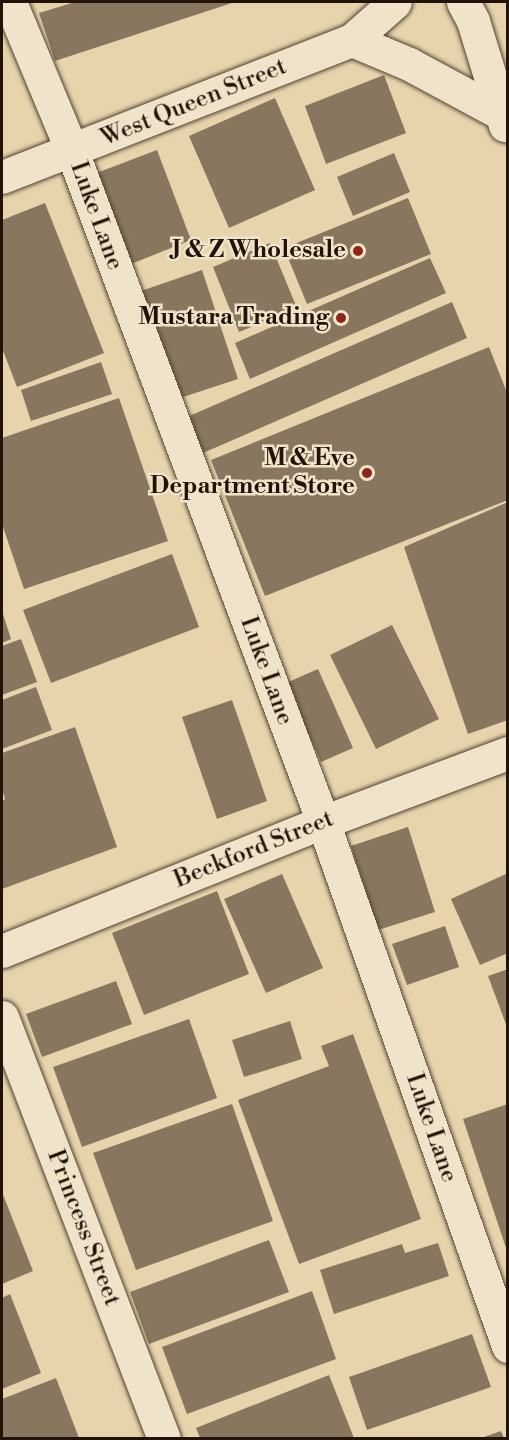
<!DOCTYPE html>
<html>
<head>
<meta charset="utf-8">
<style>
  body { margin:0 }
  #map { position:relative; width:509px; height:1440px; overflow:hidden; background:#e7d4ac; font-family:"Libre Bodoni",serif }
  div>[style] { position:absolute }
  .building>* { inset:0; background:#88775e }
  .roads { filter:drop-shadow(0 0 2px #524332) drop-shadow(0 0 2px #524332) }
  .minor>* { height:33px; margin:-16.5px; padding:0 16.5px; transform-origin:16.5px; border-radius:16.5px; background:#efe3c9 }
  .dots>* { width:16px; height:16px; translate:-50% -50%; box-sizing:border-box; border:3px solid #efe3c9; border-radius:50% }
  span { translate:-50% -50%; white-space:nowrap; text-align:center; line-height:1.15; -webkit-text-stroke:5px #efe3c9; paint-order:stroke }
  .street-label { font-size:24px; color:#21130a }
  .poi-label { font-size:24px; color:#21130a; font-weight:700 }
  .right { translate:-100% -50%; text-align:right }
  .frame { position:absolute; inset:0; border:3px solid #21130a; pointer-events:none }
</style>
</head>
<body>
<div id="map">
  <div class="building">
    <i style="clip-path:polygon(75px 2px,235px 2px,55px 61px,39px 13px)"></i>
    <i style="clip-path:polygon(384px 75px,406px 133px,326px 164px,305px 106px)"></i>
    <i style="clip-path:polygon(275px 98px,315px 190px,229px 228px,189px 136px)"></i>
    <i style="clip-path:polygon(157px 150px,191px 240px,121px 268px,86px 177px)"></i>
    <i style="clip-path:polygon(394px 153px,410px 192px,353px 216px,337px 177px)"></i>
    <i style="clip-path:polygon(408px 198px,431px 254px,307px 304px,284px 248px)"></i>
    <i style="clip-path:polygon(45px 203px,104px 353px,17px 387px,2px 348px,2px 220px)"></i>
    <i style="clip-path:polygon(270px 243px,297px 308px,239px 332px,213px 267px)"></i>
    <i style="clip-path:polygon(430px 258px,446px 293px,250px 379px,235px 343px)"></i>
    <i style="clip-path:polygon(202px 270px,238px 379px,174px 400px,138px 292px)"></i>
    <i style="clip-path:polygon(452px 302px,467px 338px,203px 453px,187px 417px)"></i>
    <i style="clip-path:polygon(489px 347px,508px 395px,508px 500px,265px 596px,211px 460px)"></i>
    <i style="clip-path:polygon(101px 362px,112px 394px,31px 421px,21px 390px)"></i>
    <i style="clip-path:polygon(119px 398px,168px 541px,24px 589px,2px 524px,2px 438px)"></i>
    <i style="clip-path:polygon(508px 502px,508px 720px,468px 734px,404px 547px)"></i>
    <i style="clip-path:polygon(172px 554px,199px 627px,51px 683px,23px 610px)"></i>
    <i style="clip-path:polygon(2px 611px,11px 639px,2px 643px)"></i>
    <i style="clip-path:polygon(392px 625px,439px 719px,376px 749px,330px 655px)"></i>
    <i style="clip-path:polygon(21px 639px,37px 682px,2px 695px,2px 646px)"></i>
    <i style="clip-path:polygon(318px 669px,353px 748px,321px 762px,286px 683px)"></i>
    <i style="clip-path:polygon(36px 687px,52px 730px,2px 749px,2px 700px)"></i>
    <i style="clip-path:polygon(232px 700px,267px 801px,217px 819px,182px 717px)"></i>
    <i style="clip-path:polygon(75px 727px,117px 847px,2px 889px,2px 801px,5px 799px,2px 789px,2px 753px)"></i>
    <i style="clip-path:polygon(408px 827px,435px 912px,378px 930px,351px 846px)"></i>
    <i style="clip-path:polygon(508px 873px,508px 953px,480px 965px,451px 899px)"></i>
    <i style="clip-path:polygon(282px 874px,323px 968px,266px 993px,224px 899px)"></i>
    <i style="clip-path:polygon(217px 891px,249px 974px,144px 1015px,112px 933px)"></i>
    <i style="clip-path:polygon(445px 926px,459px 967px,407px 985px,392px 944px)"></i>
    <i style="clip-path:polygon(508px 969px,508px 1027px,507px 1027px,488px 976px)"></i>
    <i style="clip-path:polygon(116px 981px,132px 1024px,42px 1057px,26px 1014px)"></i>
    <i style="clip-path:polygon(189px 1019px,217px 1098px,82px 1147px,53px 1067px)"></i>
    <i style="clip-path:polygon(290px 1021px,302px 1059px,244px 1077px,232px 1040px)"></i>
    <i style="clip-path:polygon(353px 1034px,421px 1219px,299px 1264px,238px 1100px,329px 1066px,321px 1046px)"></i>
    <i style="clip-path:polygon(232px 1104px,273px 1221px,136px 1270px,93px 1153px)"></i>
    <i style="clip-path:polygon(508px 1104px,508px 1251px,507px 1251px,463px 1119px)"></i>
    <i style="clip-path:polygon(2px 1192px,33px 1271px,2px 1284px)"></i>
    <i style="clip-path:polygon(269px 1240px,289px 1292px,149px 1344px,130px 1292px)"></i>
    <i style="clip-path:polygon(438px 1243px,449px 1276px,334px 1314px,320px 1270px,402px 1244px,405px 1253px)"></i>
    <i style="clip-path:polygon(312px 1291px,336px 1359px,187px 1414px,162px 1347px)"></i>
    <i style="clip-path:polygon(10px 1294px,41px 1373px,2px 1389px,2px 1298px)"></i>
    <i style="clip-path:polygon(472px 1334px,491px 1387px,367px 1430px,349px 1377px)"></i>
    <i style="clip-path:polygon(329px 1375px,354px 1438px,200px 1438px,196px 1428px)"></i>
    <i style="clip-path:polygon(56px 1378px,79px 1438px,2px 1438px,2px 1399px)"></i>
    <i style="clip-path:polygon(501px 1431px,504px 1438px,481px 1438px)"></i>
  </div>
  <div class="roads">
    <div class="minor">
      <i style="left:10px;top:2px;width:161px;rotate:67.4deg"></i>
      <i style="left:72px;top:151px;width:716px;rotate:69.49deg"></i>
      <i style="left:323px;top:822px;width:556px;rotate:70.55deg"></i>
      <i style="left:463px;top:2px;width:21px;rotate:62deg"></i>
      <i style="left:473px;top:21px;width:109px;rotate:72.9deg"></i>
      <i style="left:352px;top:40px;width:62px;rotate:22.8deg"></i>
      <i style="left:409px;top:64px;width:106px;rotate:28.3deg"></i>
      <i style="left:2px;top:177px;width:376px;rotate:-21.4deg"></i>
      <i style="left:352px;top:40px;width:57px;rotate:-41.5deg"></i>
      <i style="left:2px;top:951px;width:346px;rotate:-21.9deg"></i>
      <i style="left:323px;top:822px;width:197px;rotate:-20.5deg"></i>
      <i style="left:2px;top:1017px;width:451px;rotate:69deg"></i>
    </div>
  </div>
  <div class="dots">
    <i style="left:358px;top:251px;background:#8f2418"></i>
    <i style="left:341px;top:318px;background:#8f2418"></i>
    <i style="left:367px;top:473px;background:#8f2418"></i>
  </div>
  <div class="street-label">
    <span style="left:194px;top:103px;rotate:-22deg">West Queen Street</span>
    <span style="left:96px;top:216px;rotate:70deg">Luke Lane</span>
    <span style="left:266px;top:671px;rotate:70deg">Luke Lane</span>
    <span style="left:254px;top:850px;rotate:-22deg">Beckford Street</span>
    <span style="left:431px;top:1128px;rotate:71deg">Luke Lane</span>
    <span style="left:83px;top:1228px;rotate:69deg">Princess Street</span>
  </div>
  <div class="poi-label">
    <span class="right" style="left:346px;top:251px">J &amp; Z Wholesale</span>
    <span class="right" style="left:329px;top:318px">Mustara Trading</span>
    <span class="right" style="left:355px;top:473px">M &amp; Eve<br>Department Store</span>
  </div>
  <div class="frame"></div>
</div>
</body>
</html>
